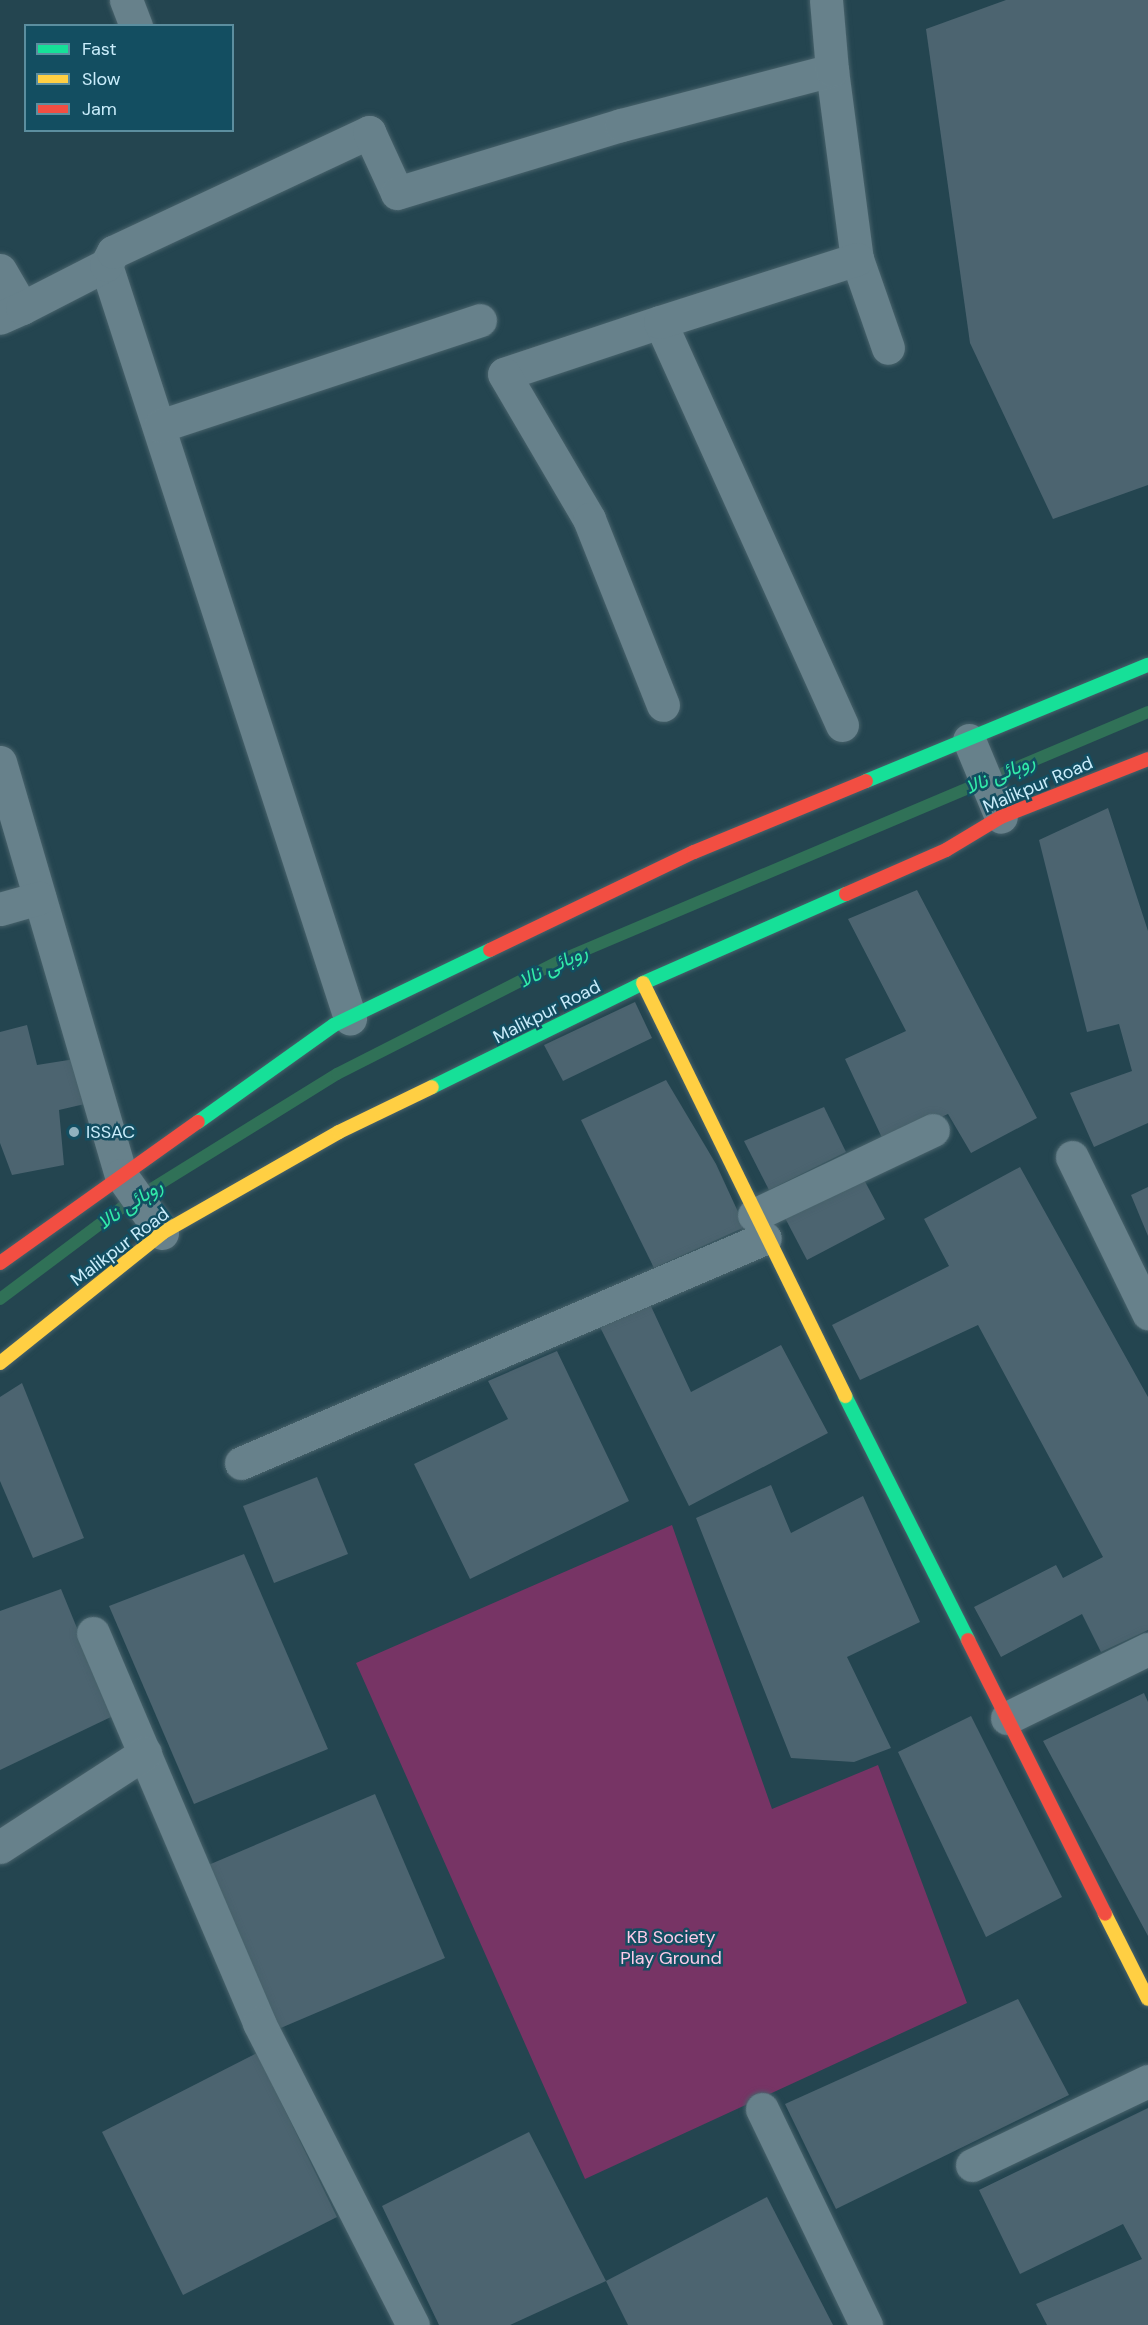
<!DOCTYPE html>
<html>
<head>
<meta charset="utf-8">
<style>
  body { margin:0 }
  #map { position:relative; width:1148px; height:2325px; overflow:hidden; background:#244550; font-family:"DM Sans",Vazirmatn,sans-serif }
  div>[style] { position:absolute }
  .green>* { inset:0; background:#773465 }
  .stream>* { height:12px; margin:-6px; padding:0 6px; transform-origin:6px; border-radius:6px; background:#307157 }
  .building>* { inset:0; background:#4c6470 }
  .roads { filter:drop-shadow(0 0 2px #48626b) drop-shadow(0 0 2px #48626b) }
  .street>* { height:33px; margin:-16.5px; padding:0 16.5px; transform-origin:16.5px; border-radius:16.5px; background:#67818b }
  .fast>* { height:14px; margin:-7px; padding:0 7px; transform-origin:7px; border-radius:7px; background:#16e098 }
  .slow>* { height:14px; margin:-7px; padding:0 7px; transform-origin:7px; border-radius:7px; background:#ffcf43 }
  .jam>* { height:14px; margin:-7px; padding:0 7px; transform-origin:7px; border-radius:7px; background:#f24e42 }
  .dots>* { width:16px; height:16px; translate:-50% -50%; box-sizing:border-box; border:3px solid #134e61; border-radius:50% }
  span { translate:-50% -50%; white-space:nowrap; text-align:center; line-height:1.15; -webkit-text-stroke:5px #134e61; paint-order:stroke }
  .street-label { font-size:18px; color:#caedfb }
  .poi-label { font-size:18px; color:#caedfb }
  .left { translate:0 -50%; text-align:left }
  .park-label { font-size:18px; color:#fdcbe8 }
  .water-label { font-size:20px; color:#32eba9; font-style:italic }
  .legend { position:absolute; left:24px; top:24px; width:210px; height:108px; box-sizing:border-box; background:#134e61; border:2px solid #5c8e9f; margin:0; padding:8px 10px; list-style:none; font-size:18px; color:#caedfb }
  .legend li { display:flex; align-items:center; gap:12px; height:30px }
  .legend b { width:30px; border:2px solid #5c8e9f }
</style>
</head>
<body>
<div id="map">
  <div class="green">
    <i style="clip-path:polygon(672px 1525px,772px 1809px,878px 1765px,967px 2003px,585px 2179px,356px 1663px)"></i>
  </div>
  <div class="stream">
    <i style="left:0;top:1299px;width:155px;rotate:-36.9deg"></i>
    <i style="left:124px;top:1206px;width:251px;rotate:-31.8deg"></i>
    <i style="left:337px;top:1074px;width:257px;rotate:-26.9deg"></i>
    <i style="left:566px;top:958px;width:632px;rotate:-22.91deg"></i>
  </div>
  <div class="building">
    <i style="clip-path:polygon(1006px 0,1148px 0,1148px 485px,1053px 519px,970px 343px,926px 29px)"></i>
    <i style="clip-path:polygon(1108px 808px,1148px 931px,1148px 1123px,1094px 1147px,1070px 1093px,1132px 1071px,1119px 1024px,1087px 1032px,1039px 840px)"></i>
    <i style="clip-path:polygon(917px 890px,1037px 1118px,971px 1153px,948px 1114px,884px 1142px,845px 1059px,906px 1031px,848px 919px)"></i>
    <i style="clip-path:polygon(635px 1002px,652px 1038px,563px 1081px,544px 1045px)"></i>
    <i style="clip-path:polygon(27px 1025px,37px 1065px,75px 1059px,89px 1103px,59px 1110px,64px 1165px,12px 1175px,0 1143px,0 1032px)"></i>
    <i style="clip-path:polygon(666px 1080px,716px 1164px,745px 1227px,654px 1268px,581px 1120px)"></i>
    <i style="clip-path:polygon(824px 1107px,846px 1152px,769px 1190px,744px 1141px)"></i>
    <i style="clip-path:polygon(1020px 1167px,1148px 1397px,1148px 1630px,1101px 1652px,1082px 1614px,1001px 1657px,974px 1607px,1056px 1565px,1063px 1578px,1103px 1557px,978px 1325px,860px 1380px,832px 1325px,949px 1266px,924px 1219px)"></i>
    <i style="clip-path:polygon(862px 1176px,885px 1219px,807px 1260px,784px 1216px)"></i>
    <i style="clip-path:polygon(1148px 1187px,1148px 1236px,1131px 1195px)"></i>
    <i style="clip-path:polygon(649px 1302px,691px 1392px,781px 1345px,828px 1433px,689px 1506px,599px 1325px)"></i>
    <i style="clip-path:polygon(557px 1351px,629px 1501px,470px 1579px,414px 1464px,508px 1419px,488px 1381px)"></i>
    <i style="clip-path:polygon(22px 1383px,84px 1538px,33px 1558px,0 1481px,0 1397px)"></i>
    <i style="clip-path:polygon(317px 1477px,348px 1554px,274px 1583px,243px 1506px)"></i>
    <i style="clip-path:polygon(771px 1485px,791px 1533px,863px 1496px,920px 1622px,847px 1657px,891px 1748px,854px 1762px,791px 1758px,696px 1518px)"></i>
    <i style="clip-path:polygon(244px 1554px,328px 1749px,194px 1804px,109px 1606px)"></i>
    <i style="clip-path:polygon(61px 1589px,113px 1716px,0 1770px,0 1611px)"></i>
    <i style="clip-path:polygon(1144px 1693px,1148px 1702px,1148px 1936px,1043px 1741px)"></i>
    <i style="clip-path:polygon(971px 1716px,1062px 1897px,986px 1937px,898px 1752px)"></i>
    <i style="clip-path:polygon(375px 1794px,445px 1958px,276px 2030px,206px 1866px)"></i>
    <i style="clip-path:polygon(1018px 1999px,1069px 2095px,836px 2209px,785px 2104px)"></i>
    <i style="clip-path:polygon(257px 2053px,337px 2217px,183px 2295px,102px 2132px)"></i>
    <i style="clip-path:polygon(1148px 2108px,1148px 2325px,1047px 2325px,1036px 2304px,1142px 2259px,1123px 2224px,1020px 2274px,979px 2190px)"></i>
    <i style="clip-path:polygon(529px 2132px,606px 2281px,510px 2325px,439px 2325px,382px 2206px)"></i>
    <i style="clip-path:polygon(767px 2197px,833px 2325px,628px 2325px,606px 2281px)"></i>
  </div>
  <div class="roads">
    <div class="street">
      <i style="left:126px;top:0;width:28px;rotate:69deg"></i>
      <i style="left:832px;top:70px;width:191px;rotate:82.5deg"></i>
      <i style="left:857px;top:259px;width:94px;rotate:70.8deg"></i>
      <i style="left:106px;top:265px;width:792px;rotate:72.05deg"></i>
      <i style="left:0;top:270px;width:44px;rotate:59.9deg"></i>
      <i style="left:22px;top:308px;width:24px;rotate:156deg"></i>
      <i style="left:22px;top:308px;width:94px;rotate:-27.1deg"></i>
      <i style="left:106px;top:265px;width:15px;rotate:-62deg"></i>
      <i style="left:113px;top:252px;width:283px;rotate:-25.1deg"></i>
      <i style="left:369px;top:132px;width:67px;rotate:65.3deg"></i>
      <i style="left:397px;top:193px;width:234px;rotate:-16.9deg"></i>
      <i style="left:621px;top:125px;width:218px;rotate:-14.6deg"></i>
      <i style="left:832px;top:70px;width:70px;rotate:-94.9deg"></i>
      <i style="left:660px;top:322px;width:164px;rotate:161.6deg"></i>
      <i style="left:504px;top:374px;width:168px;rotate:59.6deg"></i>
      <i style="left:589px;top:519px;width:200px;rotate:68.3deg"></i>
      <i style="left:160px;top:426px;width:337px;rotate:-18.3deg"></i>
      <i style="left:842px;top:725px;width:442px;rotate:-114.3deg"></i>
      <i style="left:660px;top:322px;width:207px;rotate:-17.7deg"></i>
      <i style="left:969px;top:740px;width:83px;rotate:67.4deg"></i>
      <i style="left:0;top:762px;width:430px;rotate:73.7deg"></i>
      <i style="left:121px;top:1175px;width:71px;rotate:54.7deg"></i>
      <i style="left:0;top:909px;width:41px;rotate:-15.8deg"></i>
      <i style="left:1072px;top:1157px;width:174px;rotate:64deg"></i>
      <i style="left:754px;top:1215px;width:198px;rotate:-25.4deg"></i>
      <i style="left:241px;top:1463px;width:570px;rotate:-23.24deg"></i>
      <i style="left:93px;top:1633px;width:424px;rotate:66.9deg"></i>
      <i style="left:259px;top:2023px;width:339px;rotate:63deg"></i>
      <i style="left:1007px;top:1718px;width:157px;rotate:-26.1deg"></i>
      <i style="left:0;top:1847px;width:173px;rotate:-33deg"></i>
      <i style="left:762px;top:2109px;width:240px;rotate:64.3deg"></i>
      <i style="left:972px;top:2165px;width:195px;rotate:-25.5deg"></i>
    </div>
    <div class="fast">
      <i style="left:866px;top:781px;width:305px;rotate:-22.4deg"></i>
      <i style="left:432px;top:1087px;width:235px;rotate:-26.2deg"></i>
      <i style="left:643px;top:983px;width:222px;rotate:-23.7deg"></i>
      <i style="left:198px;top:1122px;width:167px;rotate:-35.5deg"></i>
      <i style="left:334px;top:1025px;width:173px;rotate:-25.7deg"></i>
      <i style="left:845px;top:1396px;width:273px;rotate:63.2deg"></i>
    </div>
    <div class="slow">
      <i style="left:643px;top:983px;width:460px;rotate:63.9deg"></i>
      <i style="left:0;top:1363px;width:208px;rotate:-38.7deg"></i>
      <i style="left:162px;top:1233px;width:204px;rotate:-29.7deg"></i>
      <i style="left:339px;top:1132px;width:103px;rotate:-25.8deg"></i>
      <i style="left:1105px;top:1914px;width:95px;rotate:63.2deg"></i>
    </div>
    <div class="jam">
      <i style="left:846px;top:894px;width:109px;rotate:-23.7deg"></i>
      <i style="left:946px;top:850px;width:64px;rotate:-31deg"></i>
      <i style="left:1001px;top:817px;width:158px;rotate:-21.5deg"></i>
      <i style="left:490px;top:950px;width:226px;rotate:-25.7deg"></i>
      <i style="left:694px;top:852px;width:186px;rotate:-22.4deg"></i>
      <i style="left:0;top:1263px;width:243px;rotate:-35.5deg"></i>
      <i style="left:968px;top:1640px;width:306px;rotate:63.4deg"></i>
    </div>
  </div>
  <div class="dots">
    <i style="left:74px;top:1132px;background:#90b2bf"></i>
  </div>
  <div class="street-label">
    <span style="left:1038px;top:785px;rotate:-23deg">Malikpur Road</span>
    <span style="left:547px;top:1012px;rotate:-27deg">Malikpur Road</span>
    <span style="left:120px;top:1247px;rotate:-37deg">Malikpur Road</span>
  </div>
  <div class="poi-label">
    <span class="left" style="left:86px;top:1132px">ISSAC</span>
  </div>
  <div class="park-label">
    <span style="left:671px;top:1948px">KB Society<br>Play Ground</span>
  </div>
  <div class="water-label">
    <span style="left:1000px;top:774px;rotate:-23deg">روہائی نالا</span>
    <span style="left:553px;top:966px;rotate:-26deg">روہائی نالا</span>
    <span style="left:130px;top:1204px;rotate:-34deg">روہائی نالا</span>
  </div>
  <ul class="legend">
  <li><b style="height:8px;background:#16e098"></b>Fast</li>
  <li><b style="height:8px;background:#ffcf43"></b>Slow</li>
  <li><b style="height:8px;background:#f24e42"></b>Jam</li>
  </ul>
</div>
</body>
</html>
